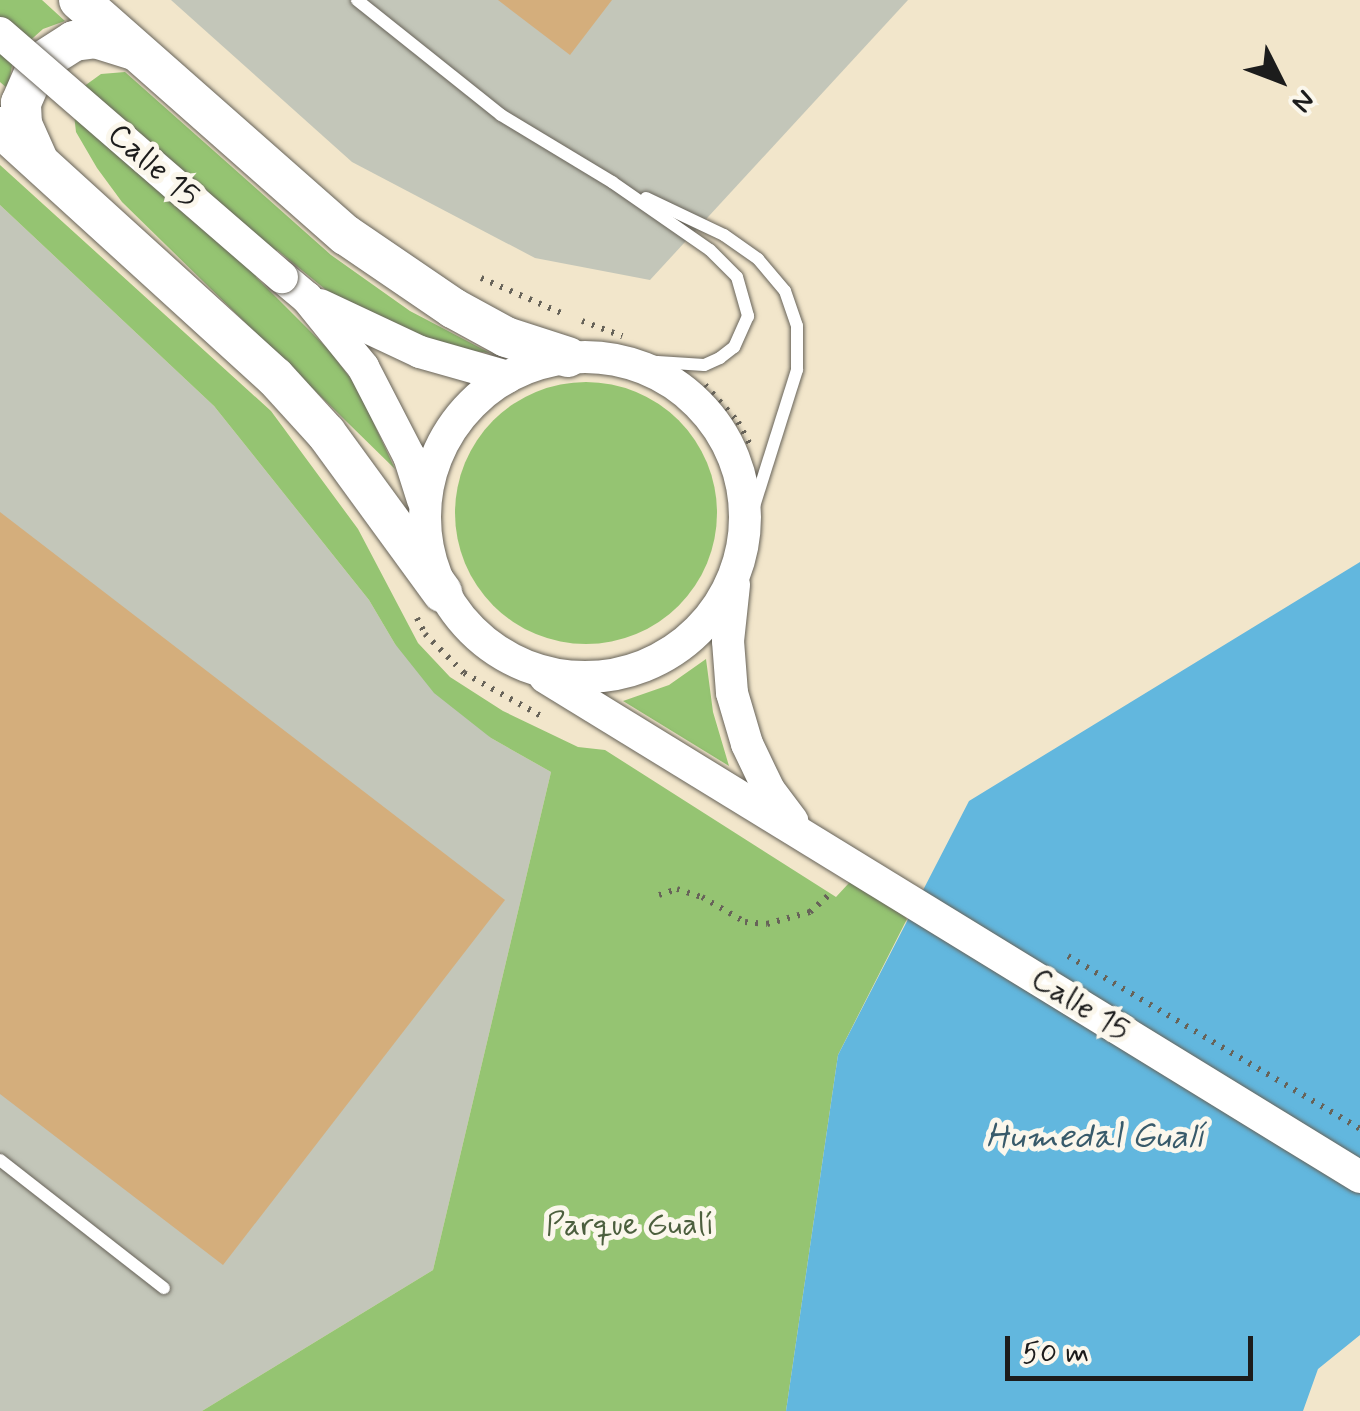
<!DOCTYPE html>
<html>
<head>
<meta charset="utf-8">
<style>
  body { margin:0 }
  #map { position:relative; width:1360px; height:1411px; overflow:hidden; background:#f2e6cb; font-family:Mynerve,sans-serif }
  div>[style] { position:absolute }
  .industrial>* { inset:0; background:#c3c6b9 }
  .green>* { inset:0; background:#95c472 }
  .round { border-radius:50% }
  .water>* { inset:0; background:#62b7de }
  .building>* { inset:0; background:#d4ae7c }
  .path>* { height:6px; margin-top:-3px; transform-origin:0; background:repeating-linear-gradient(90deg,#676359 0 2.5px,transparent 0 10.5px) }
  .roads { filter:drop-shadow(0 0 2px #676359) drop-shadow(0 0 2px #676359) }
  .service>* { height:12px; margin:-6px; padding:0 6px; transform-origin:6px; border-radius:6px; background:#fff }
  .tertiary>* { height:32px; margin:-16px; padding:0 16px; transform-origin:16px; border-radius:16px; background:#fff }
  .tertiary>.ring { margin:-16px; padding:0; box-sizing:content-box; background:none; border:32px solid #fff; border-radius:50% }
  .primary>* { height:40px; margin:-20px; padding:0 20px; transform-origin:20px; border-radius:20px; background:#fff }
  .bridges { filter:drop-shadow(0 0 2px #676359) drop-shadow(0 0 2px #676359) }
  .tertiary-bridge>* { height:32px; margin:-16px; padding:0 16px; transform-origin:16px; border-radius:16px; background:#fff }
  span { translate:-50% -50%; white-space:nowrap; text-align:center; line-height:1.15; -webkit-text-stroke:10px #fbf7ec; paint-order:stroke }
  .street-label { font-size:32px; color:#1c1c1c }
  .park-label { font-size:32px; color:#4c5f3e }
  .water-label { font-size:35px; color:#385a6a; font-style:italic }
  .north { position:absolute; left:1230px; top:30px; width:100px; height:100px; -webkit-text-stroke:8px #fbf7ec; paint-order:stroke; rotate:132deg; font-size:28px; font-weight:700; line-height:40px; text-align:center; color:#1c1c1c }
  .north::after { content:''; display:block; margin:auto; width:35px; height:45px; background:#1c1c1c; clip-path:polygon(50% 0,100% 100%,50% 72%,0 100%) }
  .scale { position:absolute; left:1005px; top:1336px; width:248px; height:45px; box-sizing:border-box; border:5px solid #1c1c1c; border-top:0; padding-left:12px; font-size:30px; line-height:35px; white-space:nowrap; color:#1c1c1c; -webkit-text-stroke:8px #fbf7ec; paint-order:stroke }
</style>
</head>
<body>
<div id="map">
  <div class="industrial">
    <i style="clip-path:polygon(171px 0,908px 0,650px 280px,535px 258px,352px 162px)"></i>
    <i style="clip-path:polygon(0 205px,214px 406px,369px 600px,395px 644px,491px 738px,551px 772px,433px 1270px,202px 1411px,0 1411px)"></i>
  </div>
  <div class="green">
    <i style="clip-path:polygon(0 0,42px 0,65px 21px,43px 29px,25px 45px,12px 65px,8px 89px,0 82px)"></i>
    <i style="clip-path:polygon(125px 72px,331px 255px,410px 311px,490px 353px,447px 348px,331px 294px,277px 250px,256px 277px,329px 350px,357px 387px,395px 469px,122px 202px,97px 168px,76px 132px,73px 106px,83px 87px,101px 74px)"></i>
    <i style="clip-path:polygon(0 165px,271px 411px,358px 529px,418px 643px,450px 677px,503px 711px,578px 747px,605px 750px,836px 897px,861px 870px,907px 919px,838px 1055px,786px 1411px,202px 1411px,433px 1270px,551px 772px,491px 738px,434px 693px,395px 644px,369px 600px,214px 406px,0 205px)"></i>
    <i class="round" style="left:455px;top:382px;width:262px;height:262px"></i>
    <i style="clip-path:polygon(706px 659px,713px 712px,729px 766px,623px 701px,669px 685px)"></i>
  </div>
  <div class="water">
    <i style="clip-path:polygon(1360px 562px,1360px 1335px,1318px 1369px,1303px 1411px,786px 1411px,838px 1055px,969px 801px)"></i>
  </div>
  <div class="building">
    <i style="clip-path:polygon(498px 0,612px 0,570px 55px)"></i>
    <i style="clip-path:polygon(0 512px,505px 900px,223px 1265px,0 1094px)"></i>
  </div>
  <div class="path">
    <i style="left:481px;top:278px;width:87px;rotate:23.6deg"></i>
    <i style="left:582px;top:321px;width:43px;rotate:20.6deg"></i>
    <i style="left:705px;top:385px;width:50px;rotate:48.3deg"></i>
    <i style="left:738px;top:422px;width:27px;rotate:62deg"></i>
    <i style="left:417px;top:618px;width:18px;rotate:63deg"></i>
    <i style="left:425px;top:634px;width:55px;rotate:45deg"></i>
    <i style="left:464px;top:673px;width:90px;rotate:29.1deg"></i>
    <i style="left:659px;top:895px;width:19px;rotate:-18deg"></i>
    <i style="left:677px;top:889px;width:26px;rotate:18deg"></i>
    <i style="left:702px;top:897px;width:50px;rotate:30.2deg"></i>
    <i style="left:745px;top:922px;width:22px;rotate:5deg"></i>
    <i style="left:767px;top:924px;width:45px;rotate:-15.6deg"></i>
    <i style="left:810px;top:912px;width:31px;rotate:-42deg"></i>
    <i style="left:1068px;top:956px;width:339px;rotate:30.6deg"></i>
  </div>
  <div class="roads">
    <div class="service">
      <i style="left:357px;top:0;width:184px;rotate:38.6deg"></i>
      <i style="left:501px;top:115px;width:130px;rotate:31.1deg"></i>
      <i style="left:612px;top:182px;width:119px;rotate:34.8deg"></i>
      <i style="left:710px;top:250px;width:38px;rotate:45deg"></i>
      <i style="left:737px;top:277px;width:41px;rotate:74.2deg"></i>
      <i style="left:748px;top:316px;width:34px;rotate:114deg"></i>
      <i style="left:734px;top:347px;width:18px;rotate:142deg"></i>
      <i style="left:720px;top:358px;width:17px;rotate:156deg"></i>
      <i style="left:704px;top:365px;width:93px;rotate:-176.3deg"></i>
      <i style="left:646px;top:198px;width:86px;rotate:25.4deg"></i>
      <i style="left:724px;top:235px;width:42px;rotate:35.2deg"></i>
      <i style="left:758px;top:259px;width:42px;rotate:49.8deg"></i>
      <i style="left:785px;top:291px;width:37px;rotate:71deg"></i>
      <i style="left:797px;top:326px;width:44px;rotate:90deg"></i>
      <i style="left:797px;top:370px;width:176px;rotate:107.5deg"></i>
      <i style="left:0;top:1160px;width:208px;rotate:38deg"></i>
    </div>
    <div class="tertiary">
      <i style="left:282px;top:277px;width:33px;rotate:40deg"></i>
      <i style="left:307px;top:298px;width:89px;rotate:50.9deg"></i>
      <i style="left:363px;top:367px;width:100px;rotate:62.7deg"></i>
      <i style="left:409px;top:456px;width:46px;rotate:72.3deg"></i>
      <i style="left:320px;top:305px;width:110px;rotate:25.2deg"></i>
      <i style="left:420px;top:352px;width:91px;rotate:15.9deg"></i>
      <i class="ring" style="left:425px;top:357px;width:288px;height:288px"></i>
      <i style="left:734px;top:585px;width:56px;rotate:96.1deg"></i>
      <i style="left:728px;top:641px;width:52px;rotate:85.6deg"></i>
      <i style="left:732px;top:693px;width:53px;rotate:73.6deg"></i>
      <i style="left:747px;top:744px;width:51px;rotate:64.4deg"></i>
      <i style="left:769px;top:790px;width:39px;rotate:53deg"></i>
      <i style="left:545px;top:677px;width:956px;rotate:31.53deg"></i>
    </div>
    <div class="primary">
      <i style="left:79px;top:0;width:356px;rotate:41.4deg"></i>
      <i style="left:346px;top:235px;width:130px;rotate:34.3deg"></i>
      <i style="left:453px;top:308px;width:60px;rotate:28.7deg"></i>
      <i style="left:506px;top:337px;width:65px;rotate:17.9deg"></i>
      <i style="left:0;top:127px;width:372px;rotate:42.3deg"></i>
      <i style="left:275px;top:377px;width:76px;rotate:47.7deg"></i>
      <i style="left:326px;top:433px;width:197px;rotate:53.9deg"></i>
      <i style="left:37px;top:158px;width:37px;rotate:-114deg"></i>
      <i style="left:22px;top:124px;width:21px;rotate:-93deg"></i>
      <i style="left:21px;top:103px;width:43px;rotate:-66.4deg"></i>
      <i style="left:38px;top:64px;width:43px;rotate:-32.6deg"></i>
      <i style="left:74px;top:41px;width:21px;rotate:-8deg"></i>
      <i style="left:95px;top:38px;width:41px;rotate:17.1deg"></i>
    </div>
  </div>
  <div class="bridges">
    <div class="tertiary-bridge">
      <i style="left:0;top:33px;width:373px;rotate:40.9deg"></i>
    </div>
  </div>
  <div class="street-label">
    <span style="left:153px;top:166px;rotate:41deg">Calle 15</span>
    <span style="left:1080px;top:1005px;rotate:32deg">Calle 15</span>
  </div>
  <div class="park-label">
    <span style="left:630px;top:1225px">Parque Gualí</span>
  </div>
  <div class="water-label">
    <span style="left:1095px;top:1137px">Humedal Gualí</span>
  </div>
  <div class="north">N</div>
  <div class="scale">50 m</div>
</div>
</body>
</html>
